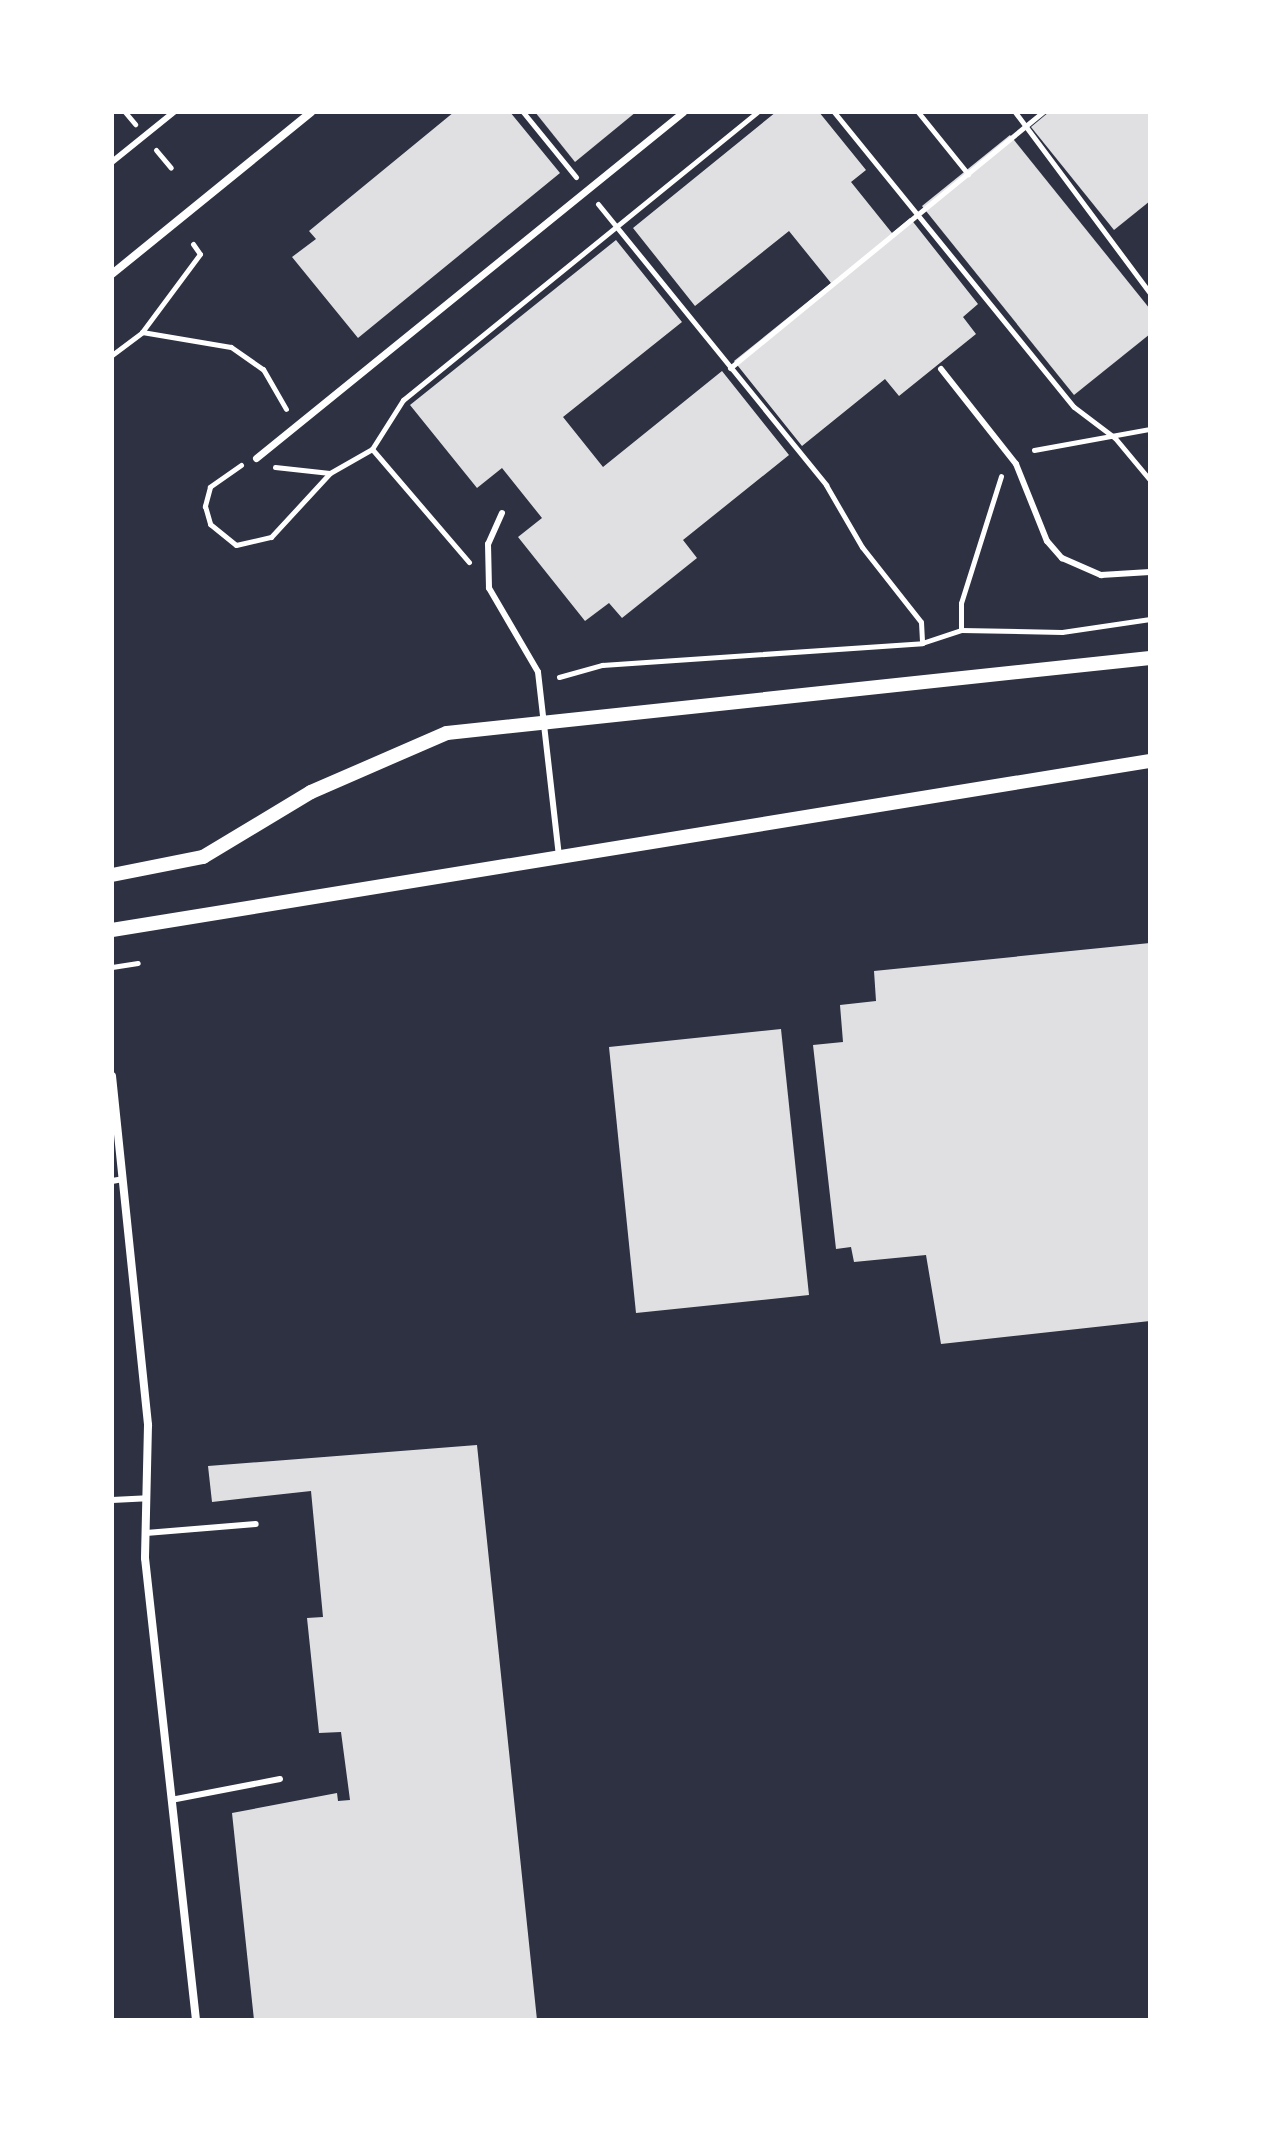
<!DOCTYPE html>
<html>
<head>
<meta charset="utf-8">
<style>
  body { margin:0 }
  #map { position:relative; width:1262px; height:2132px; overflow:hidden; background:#2d3142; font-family:"IBM Plex Serif",serif }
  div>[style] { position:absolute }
  .building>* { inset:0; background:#e0e0e3 }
  .path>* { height:5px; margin:-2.5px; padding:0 2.5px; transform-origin:2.5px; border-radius:2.5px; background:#fff }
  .service>* { height:6px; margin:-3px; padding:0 3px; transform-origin:3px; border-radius:3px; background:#fff }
  .pedestrian>* { height:7px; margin:-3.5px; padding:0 3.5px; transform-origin:3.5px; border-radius:3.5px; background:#fff }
  .minor>* { height:8px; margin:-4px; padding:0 4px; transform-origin:4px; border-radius:4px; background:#fff }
  .tertiary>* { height:14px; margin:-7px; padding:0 7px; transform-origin:7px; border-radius:7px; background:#fff }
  span { translate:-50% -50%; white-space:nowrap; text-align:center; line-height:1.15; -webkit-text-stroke:6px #fff; paint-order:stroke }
  .frame { position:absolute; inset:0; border:114px solid #fff; pointer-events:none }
</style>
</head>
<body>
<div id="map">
  <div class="building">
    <i style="clip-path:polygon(454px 112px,510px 112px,560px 173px,358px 338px,292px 257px,316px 239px,309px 231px)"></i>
    <i style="clip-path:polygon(535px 112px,636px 112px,575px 162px)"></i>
    <i style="clip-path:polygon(776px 112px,819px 112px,866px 170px,851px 182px,892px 233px,910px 218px,978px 304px,963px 317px,976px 334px,899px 396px,885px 379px,802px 446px,734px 361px,831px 283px,789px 231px,695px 306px,633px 228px)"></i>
    <i style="clip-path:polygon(1049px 112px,1150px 112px,1150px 201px,1114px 230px,1031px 127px)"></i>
    <i style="clip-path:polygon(1010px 135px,1150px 309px,1150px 334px,1074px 395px,922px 206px)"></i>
    <i style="clip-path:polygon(616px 240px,682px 322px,563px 417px,603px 467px,722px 371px,789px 455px,683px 540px,697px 558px,622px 618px,609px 603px,585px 621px,518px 537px,542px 518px,502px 468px,477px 488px,410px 405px)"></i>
    <i style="clip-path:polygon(1150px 943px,1150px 1321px,941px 1344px,926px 1255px,854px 1262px,851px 1247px,836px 1249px,813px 1045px,843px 1042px,840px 1005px,876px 1001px,874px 971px)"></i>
    <i style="clip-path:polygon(781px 1029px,809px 1295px,636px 1313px,609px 1047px)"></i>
    <i style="clip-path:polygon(477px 1445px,537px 2020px,254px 2020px,232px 1813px,337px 1793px,338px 1801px,350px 1800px,341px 1732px,319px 1733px,307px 1618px,323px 1617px,311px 1491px,212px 1502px,208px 1466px)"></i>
  </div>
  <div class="path">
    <i style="left:125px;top:112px;width:16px;rotate:50deg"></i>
    <i style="left:523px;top:112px;width:84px;rotate:50.8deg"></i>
    <i style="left:834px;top:112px;width:380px;rotate:50.9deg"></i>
    <i style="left:1074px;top:407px;width:51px;rotate:37.1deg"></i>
    <i style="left:1115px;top:438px;width:55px;rotate:50.2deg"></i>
    <i style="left:918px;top:112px;width:80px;rotate:51.1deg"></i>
    <i style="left:1015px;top:112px;width:226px;rotate:53.3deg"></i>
    <i style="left:156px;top:150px;width:23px;rotate:50deg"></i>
    <i style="left:598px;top:204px;width:362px;rotate:50.9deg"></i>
    <i style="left:826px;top:485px;width:72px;rotate:59.9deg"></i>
    <i style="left:862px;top:547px;width:95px;rotate:51.8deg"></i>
    <i style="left:921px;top:622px;width:21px;rotate:87deg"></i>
    <i style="left:193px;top:244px;width:12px;rotate:55deg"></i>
    <i style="left:200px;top:254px;width:97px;rotate:126.6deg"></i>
    <i style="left:142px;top:332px;width:90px;rotate:9.6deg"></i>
    <i style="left:231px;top:347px;width:39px;rotate:35deg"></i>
    <i style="left:263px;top:369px;width:46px;rotate:60.1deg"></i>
    <i style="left:112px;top:355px;width:38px;rotate:-37deg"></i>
    <i style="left:730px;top:368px;width:404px;rotate:-39.3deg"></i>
    <i style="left:372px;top:449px;width:149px;rotate:49.4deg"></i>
    <i style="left:1034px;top:450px;width:118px;rotate:-10.3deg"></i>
    <i style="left:241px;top:465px;width:38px;rotate:145deg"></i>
    <i style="left:210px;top:487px;width:20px;rotate:105deg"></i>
    <i style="left:205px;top:506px;width:19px;rotate:74deg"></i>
    <i style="left:210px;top:524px;width:33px;rotate:39deg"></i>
    <i style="left:236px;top:545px;width:36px;rotate:-13deg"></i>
    <i style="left:271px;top:537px;width:87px;rotate:-47.3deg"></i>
    <i style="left:275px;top:467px;width:55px;rotate:6.2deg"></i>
    <i style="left:330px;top:473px;width:48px;rotate:-29.7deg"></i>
    <i style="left:372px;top:449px;width:58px;rotate:-57.7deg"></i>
    <i style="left:403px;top:400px;width:456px;rotate:-39.1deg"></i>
    <i style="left:961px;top:630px;width:27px;rotate:-90deg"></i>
    <i style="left:961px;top:603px;width:133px;rotate:-72.5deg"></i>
    <i style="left:559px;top:677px;width:45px;rotate:-15.6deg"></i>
    <i style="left:602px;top:665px;width:321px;rotate:-3.9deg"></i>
    <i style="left:922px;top:643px;width:41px;rotate:-18.4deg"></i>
    <i style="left:961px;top:630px;width:101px;rotate:1.1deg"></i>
    <i style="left:1062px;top:632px;width:89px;rotate:-8.4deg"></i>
    <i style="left:112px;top:967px;width:26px;rotate:-9deg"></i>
  </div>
  <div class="service">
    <i style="left:112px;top:162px;width:80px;rotate:-38.9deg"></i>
    <i style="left:941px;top:369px;width:121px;rotate:51.7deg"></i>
    <i style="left:1016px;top:464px;width:83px;rotate:68.1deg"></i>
    <i style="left:1047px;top:541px;width:23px;rotate:49deg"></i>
    <i style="left:1062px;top:558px;width:43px;rotate:23.6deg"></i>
    <i style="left:1101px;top:575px;width:49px;rotate:-3.5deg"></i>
    <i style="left:502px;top:513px;width:34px;rotate:114deg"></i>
    <i style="left:488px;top:544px;width:44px;rotate:88.7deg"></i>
    <i style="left:489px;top:588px;width:97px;rotate:59.7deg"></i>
    <i style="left:538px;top:672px;width:184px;rotate:83.5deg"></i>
    <i style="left:112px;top:1181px;width:11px;rotate:-10deg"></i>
    <i style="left:112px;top:1500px;width:35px;rotate:-3deg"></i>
    <i style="left:146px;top:1533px;width:110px;rotate:-4.7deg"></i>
    <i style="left:171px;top:1800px;width:111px;rotate:-10.9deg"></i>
  </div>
  <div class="pedestrian">
    <i style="left:256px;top:458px;width:550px;rotate:-39.02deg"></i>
  </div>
  <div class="minor">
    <i style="left:112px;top:274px;width:257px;rotate:-39.1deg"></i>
    <i style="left:112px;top:1076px;width:351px;rotate:84.1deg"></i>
    <i style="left:148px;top:1425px;width:133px;rotate:91.3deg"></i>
    <i style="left:145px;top:1558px;width:465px;rotate:83.7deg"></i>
  </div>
  <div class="tertiary">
    <i style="left:112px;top:875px;width:93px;rotate:-11.2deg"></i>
    <i style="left:203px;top:857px;width:126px;rotate:-31deg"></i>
    <i style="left:311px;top:792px;width:148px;rotate:-23.5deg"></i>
    <i style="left:447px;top:733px;width:707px;rotate:-6.09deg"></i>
    <i style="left:112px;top:930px;width:1052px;rotate:-9.25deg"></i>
  </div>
  <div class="frame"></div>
</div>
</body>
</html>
